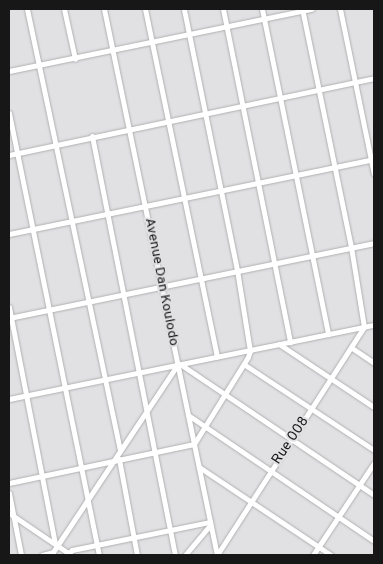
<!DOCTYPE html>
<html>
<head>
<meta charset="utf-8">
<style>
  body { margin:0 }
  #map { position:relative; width:383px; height:564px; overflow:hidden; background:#e1e1e3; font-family:Overpass,sans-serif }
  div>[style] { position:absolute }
  .roads { filter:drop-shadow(0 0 1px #afb0b1) drop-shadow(0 0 1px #afb0b1) }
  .minor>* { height:5px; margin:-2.5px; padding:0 2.5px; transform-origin:2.5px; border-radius:2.5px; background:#fff }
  span { translate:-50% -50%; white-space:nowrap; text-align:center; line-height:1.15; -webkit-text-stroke:4px #e1e1e3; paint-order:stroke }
  .street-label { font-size:14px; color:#171718 }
  .frame { position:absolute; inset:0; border:10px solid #171718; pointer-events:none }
</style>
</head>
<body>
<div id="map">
  <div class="roads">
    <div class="minor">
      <i style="left:27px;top:9px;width:451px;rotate:78.1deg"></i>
      <i style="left:64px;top:9px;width:51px;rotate:77.6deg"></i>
      <i style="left:104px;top:9px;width:558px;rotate:78.31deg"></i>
      <i style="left:145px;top:9px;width:355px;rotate:78.3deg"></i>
      <i style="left:223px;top:9px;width:340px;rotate:78.6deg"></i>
      <i style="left:262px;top:9px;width:332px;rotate:78.5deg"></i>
      <i style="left:340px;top:9px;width:168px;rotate:78.4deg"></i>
      <i style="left:9px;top:71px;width:309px;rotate:-11.6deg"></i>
      <i style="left:9px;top:113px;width:451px;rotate:78.5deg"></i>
      <i style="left:92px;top:136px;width:427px;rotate:78.8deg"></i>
      <i style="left:9px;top:155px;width:373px;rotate:-11.9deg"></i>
      <i style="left:9px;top:234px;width:373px;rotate:-11.6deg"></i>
      <i style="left:9px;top:307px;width:241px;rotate:79deg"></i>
      <i style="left:9px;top:318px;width:373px;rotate:-11.6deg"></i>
      <i style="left:279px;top:344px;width:114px;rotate:33.6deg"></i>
      <i style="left:352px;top:348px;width:27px;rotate:34deg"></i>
      <i style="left:180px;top:364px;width:234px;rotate:34deg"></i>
      <i style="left:245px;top:365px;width:154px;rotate:33.4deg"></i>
      <i style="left:9px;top:399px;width:372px;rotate:-11.5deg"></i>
      <i style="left:188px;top:415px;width:225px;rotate:34.1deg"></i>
      <i style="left:119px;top:459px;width:98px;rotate:79.4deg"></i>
      <i style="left:199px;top:467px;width:159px;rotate:33.7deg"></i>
      <i style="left:9px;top:483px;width:189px;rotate:-11.9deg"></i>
      <i style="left:194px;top:444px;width:102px;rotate:-58.2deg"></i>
      <i style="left:248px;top:357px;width:6px;rotate:-72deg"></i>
      <i style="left:250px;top:351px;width:82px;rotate:-99.1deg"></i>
      <i style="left:237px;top:270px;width:266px;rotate:-101.5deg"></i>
      <i style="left:9px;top:493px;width:63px;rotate:79deg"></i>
      <i style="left:9px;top:513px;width:75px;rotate:34.1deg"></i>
      <i style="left:42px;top:555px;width:11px;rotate:-15deg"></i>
      <i style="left:51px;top:555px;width:228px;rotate:-56.4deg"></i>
      <i style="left:66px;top:555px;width:8px;rotate:-40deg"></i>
      <i style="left:72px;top:550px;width:141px;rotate:-11.5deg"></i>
      <i style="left:185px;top:555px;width:39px;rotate:-50deg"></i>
      <i style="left:217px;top:555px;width:271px;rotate:-57.2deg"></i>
      <i style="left:364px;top:327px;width:81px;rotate:-99.2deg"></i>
      <i style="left:351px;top:247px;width:243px;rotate:-101.6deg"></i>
      <i style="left:313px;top:555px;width:110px;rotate:-56.5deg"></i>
    </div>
  </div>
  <div class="street-label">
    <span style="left:161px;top:282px;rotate:79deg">Avenue Dan Koulodo</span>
    <span style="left:291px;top:441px;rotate:-56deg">Rue 008</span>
  </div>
  <div class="frame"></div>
</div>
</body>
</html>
